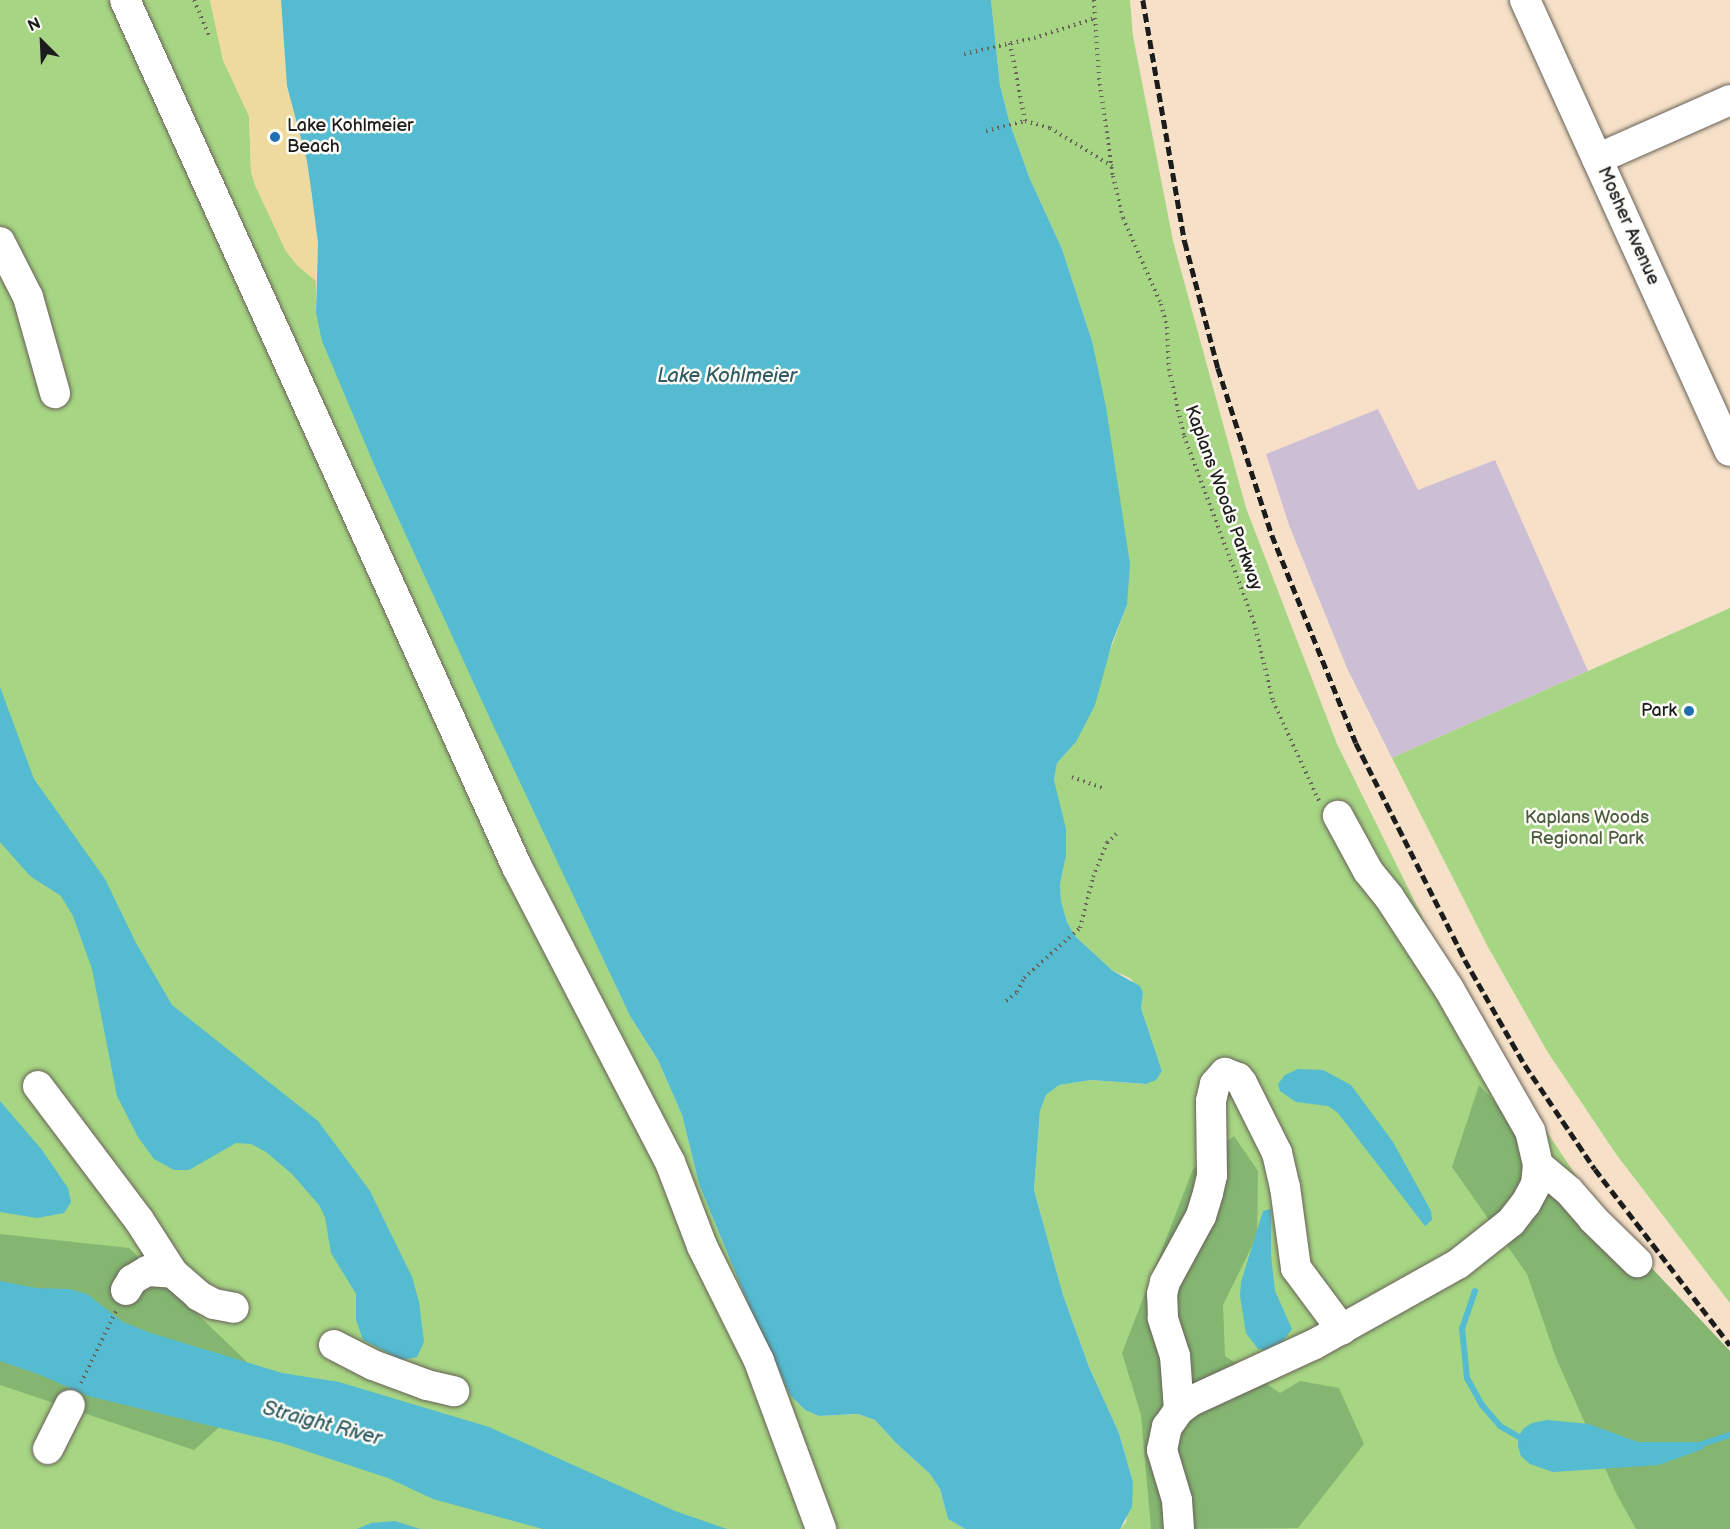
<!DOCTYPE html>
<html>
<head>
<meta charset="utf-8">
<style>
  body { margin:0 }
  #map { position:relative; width:1730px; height:1529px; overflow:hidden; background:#f6e1c8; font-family:"Balsamiq Sans",sans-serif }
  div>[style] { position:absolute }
  .industrial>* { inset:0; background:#ccbed4 }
  .green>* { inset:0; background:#a6d583 }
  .forest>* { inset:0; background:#84b671 }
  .sand>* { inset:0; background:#eeda9e }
  .water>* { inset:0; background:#54bbd1 }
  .stream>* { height:6px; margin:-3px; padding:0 3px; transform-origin:3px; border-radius:3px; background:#54bbd1 }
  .path>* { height:4px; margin-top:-2px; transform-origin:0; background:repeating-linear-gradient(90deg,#686158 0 1.5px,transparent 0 6px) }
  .roads { filter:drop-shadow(0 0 2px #686158) drop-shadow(0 0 2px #686158) }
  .minor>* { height:30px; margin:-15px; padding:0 15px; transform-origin:15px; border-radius:15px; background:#fff }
  .rail>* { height:4.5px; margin-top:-2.25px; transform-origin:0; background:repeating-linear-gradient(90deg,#1c1c1c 0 9px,transparent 0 13.5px) }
  .dots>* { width:16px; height:16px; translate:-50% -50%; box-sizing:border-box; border:3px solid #fdfcf7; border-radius:50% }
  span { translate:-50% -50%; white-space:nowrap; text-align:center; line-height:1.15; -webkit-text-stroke:5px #fdfcf7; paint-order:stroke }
  .poi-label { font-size:18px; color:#1c1c1c }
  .left { translate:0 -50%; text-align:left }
  .right { translate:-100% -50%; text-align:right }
  .street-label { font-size:18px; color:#1c1c1c }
  .park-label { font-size:18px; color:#4c5d40 }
  .water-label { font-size:20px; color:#325c64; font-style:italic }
  .north { position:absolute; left:12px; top:12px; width:60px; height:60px; -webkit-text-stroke:4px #fdfcf7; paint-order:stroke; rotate:336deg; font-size:16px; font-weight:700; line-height:24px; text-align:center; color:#1c1c1c }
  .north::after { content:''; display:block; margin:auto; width:21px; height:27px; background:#1c1c1c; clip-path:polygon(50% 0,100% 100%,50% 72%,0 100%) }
</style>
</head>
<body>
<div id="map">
  <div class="industrial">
    <i style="clip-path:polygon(1378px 409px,1418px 490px,1495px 460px,1588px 671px,1392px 758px,1347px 668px,1289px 525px,1266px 454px)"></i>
  </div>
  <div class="green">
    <i style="clip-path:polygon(0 0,210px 0,223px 60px,249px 116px,251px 171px,255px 185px,286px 251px,297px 265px,316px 281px,316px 313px,381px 481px,630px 1016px,658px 1060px,682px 1115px,699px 1184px,754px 1318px,790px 1395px,805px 1410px,819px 1416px,858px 1414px,875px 1420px,896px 1443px,930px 1474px,940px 1489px,948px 1519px,965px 1529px,0 1529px)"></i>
    <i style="clip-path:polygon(991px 0,1130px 0,1133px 36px,1173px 241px,1246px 508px,1337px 744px,1448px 969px,1509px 1075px,1579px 1180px,1730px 1529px,1120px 1529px,1126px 1522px,1133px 1482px,1119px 1433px,1089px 1367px,1063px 1295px,1034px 1190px,1040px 1111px,1046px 1095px,1058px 1085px,1091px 1080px,1146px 1084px,1162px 1071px,1141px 1008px,1143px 993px,1130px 978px,1113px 971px,1075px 936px,1067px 922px,1061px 901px,1060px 884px,1066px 856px,1054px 780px,1057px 763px,1076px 742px,1127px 605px,1092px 341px,1062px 249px,1030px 179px,1010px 124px,1000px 85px)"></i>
    <i style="clip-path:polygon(1730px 608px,1730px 1303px,1616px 1154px,1547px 1051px,1488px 947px,1392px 758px)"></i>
  </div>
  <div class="forest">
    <i style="clip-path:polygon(1479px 1085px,1730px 1351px,1730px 1529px,1636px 1529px,1616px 1493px,1556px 1358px,1527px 1274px,1452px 1167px)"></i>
    <i style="clip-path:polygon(1234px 1136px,1258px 1171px,1257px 1236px,1223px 1305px,1225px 1356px,1280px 1393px,1300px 1381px,1339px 1388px,1364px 1444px,1298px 1528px,1151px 1529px,1141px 1415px,1122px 1353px,1193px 1169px)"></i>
    <i style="clip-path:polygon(0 1234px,129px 1248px,248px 1363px,246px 1403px,194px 1450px,0 1385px)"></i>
  </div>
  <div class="sand">
    <i style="clip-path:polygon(210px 0,281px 0,287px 86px,307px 161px,312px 196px,318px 243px,316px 281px,297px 265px,286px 251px,255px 185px,251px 171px,249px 116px,223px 60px)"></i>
  </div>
  <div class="water">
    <i style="clip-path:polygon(281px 0,991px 0,1000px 85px,1010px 124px,1030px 179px,1062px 249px,1092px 341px,1106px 407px,1130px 564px,1127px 605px,1112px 643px,1095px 705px,1076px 742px,1057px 763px,1054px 780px,1066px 829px,1066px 856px,1060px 884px,1061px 901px,1067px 922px,1075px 936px,1113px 971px,1140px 986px,1143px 993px,1141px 1008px,1162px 1071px,1156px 1080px,1146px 1084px,1091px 1080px,1059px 1085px,1046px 1095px,1040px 1111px,1034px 1190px,1063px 1295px,1089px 1367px,1119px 1433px,1133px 1482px,1132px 1507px,1120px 1529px,965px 1529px,948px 1519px,940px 1489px,930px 1474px,896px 1443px,875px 1420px,858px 1414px,819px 1416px,805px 1410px,790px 1395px,754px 1318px,699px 1184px,682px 1115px,658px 1060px,630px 1016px,493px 725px,381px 481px,322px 341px,316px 313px,318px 243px,312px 196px,307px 161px,287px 86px)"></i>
    <i style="clip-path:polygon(0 687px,34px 779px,105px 879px,136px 943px,172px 1005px,318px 1121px,370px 1191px,412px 1277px,419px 1302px,424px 1342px,417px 1357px,402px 1360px,363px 1340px,356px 1320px,356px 1294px,331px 1253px,325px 1217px,319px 1205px,292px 1174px,266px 1152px,251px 1144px,236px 1143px,189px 1170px,174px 1170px,154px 1159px,138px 1137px,117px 1096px,92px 969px,73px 916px,61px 896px,30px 876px,0 842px)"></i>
    <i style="clip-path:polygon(1298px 1069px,1323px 1070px,1351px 1085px,1393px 1142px,1431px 1211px,1432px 1220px,1425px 1226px,1338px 1113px,1328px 1106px,1296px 1102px,1280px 1091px,1278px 1084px,1285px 1075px)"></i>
    <i style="clip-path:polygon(0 1101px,42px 1150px,68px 1188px,71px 1202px,64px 1213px,37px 1218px,0 1212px)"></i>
    <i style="clip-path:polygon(1271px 1209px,1271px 1255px,1275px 1291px,1292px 1329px,1283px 1341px,1265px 1350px,1258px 1349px,1246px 1333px,1240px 1296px,1241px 1282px,1263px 1211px)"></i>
    <i style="clip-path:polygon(0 1281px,36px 1288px,69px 1289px,87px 1294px,123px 1322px,151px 1333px,282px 1373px,339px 1382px,489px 1427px,675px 1511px,727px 1529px,543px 1529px,433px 1499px,388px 1478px,282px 1443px,88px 1396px,38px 1374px,0 1361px)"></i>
    <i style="clip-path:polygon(1547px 1420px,1589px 1424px,1638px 1442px,1707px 1442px,1703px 1449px,1659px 1465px,1553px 1472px,1530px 1464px,1521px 1456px,1518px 1446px,1518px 1438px,1523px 1429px,1532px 1423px)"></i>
    <i style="clip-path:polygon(395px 1521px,420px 1529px,357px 1529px,371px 1523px)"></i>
  </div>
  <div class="stream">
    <i style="left:1475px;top:1291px;width:39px;rotate:109deg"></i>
    <i style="left:1462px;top:1328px;width:50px;rotate:84.3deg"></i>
    <i style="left:1467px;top:1378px;width:31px;rotate:61deg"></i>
    <i style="left:1482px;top:1405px;width:28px;rotate:49deg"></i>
    <i style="left:1500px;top:1426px;width:28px;rotate:30deg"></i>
    <i style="left:1699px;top:1445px;width:33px;rotate:-18deg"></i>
  </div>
  <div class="path">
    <i style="left:194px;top:0;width:41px;rotate:67.2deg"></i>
    <i style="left:1094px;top:0;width:78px;rotate:86.3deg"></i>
    <i style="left:1099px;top:78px;width:99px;rotate:81.9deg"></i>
    <i style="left:1113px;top:176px;width:43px;rotate:76.6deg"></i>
    <i style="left:1123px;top:218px;width:94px;rotate:66.2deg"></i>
    <i style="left:1161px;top:304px;width:24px;rotate:75deg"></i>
    <i style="left:1167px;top:327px;width:42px;rotate:87.3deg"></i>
    <i style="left:1169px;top:369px;width:69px;rotate:77.4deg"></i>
    <i style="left:1184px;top:436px;width:199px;rotate:69.4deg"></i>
    <i style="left:1254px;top:622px;width:81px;rotate:76.5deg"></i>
    <i style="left:1273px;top:701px;width:110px;rotate:65.3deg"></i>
    <i style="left:1010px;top:43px;width:79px;rotate:79.1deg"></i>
    <i style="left:964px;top:54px;width:72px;rotate:-12.9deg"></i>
    <i style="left:1034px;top:38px;width:65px;rotate:-17.9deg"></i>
    <i style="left:986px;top:131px;width:40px;rotate:-14.4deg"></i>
    <i style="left:1025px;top:121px;width:26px;rotate:16deg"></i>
    <i style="left:1050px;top:128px;width:73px;rotate:31.5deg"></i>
    <i style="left:1072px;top:777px;width:35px;rotate:20deg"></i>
    <i style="left:1006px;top:1001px;width:14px;rotate:-39deg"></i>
    <i style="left:1017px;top:992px;width:16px;rotate:-63deg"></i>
    <i style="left:1024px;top:978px;width:75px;rotate:-41.8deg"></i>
    <i style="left:1080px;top:928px;width:53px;rotate:-75.7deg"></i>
    <i style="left:1093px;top:877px;width:37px;rotate:-68deg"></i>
    <i style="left:1107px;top:843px;width:13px;rotate:-45deg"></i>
    <i style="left:81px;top:1383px;width:80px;rotate:-64.1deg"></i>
  </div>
  <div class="roads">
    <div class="minor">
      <i style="left:125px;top:0;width:952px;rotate:65.67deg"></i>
      <i style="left:517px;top:867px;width:332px;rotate:62.6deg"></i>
      <i style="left:670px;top:1162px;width:90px;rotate:69.1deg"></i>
      <i style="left:702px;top:1246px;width:128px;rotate:63.6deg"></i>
      <i style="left:759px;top:1361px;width:179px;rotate:69.7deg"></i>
      <i style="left:1525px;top:0;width:495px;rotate:65.6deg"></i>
      <i style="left:1597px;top:159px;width:145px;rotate:-23.9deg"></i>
      <i style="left:0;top:242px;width:62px;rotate:63deg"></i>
      <i style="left:28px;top:297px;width:100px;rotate:74.3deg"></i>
      <i style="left:38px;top:1086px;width:168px;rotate:53deg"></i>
      <i style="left:139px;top:1220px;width:63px;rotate:57.3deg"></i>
      <i style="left:173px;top:1273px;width:35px;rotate:41deg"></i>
      <i style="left:199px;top:1296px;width:17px;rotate:28deg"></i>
      <i style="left:214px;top:1304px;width:20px;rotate:11deg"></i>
      <i style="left:1538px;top:1165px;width:40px;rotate:40deg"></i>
      <i style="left:1569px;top:1191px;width:37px;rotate:49deg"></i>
      <i style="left:1593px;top:1219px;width:62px;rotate:44.3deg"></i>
      <i style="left:126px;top:1290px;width:12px;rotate:-59deg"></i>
      <i style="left:132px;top:1280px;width:17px;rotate:-31deg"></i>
      <i style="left:147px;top:1271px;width:26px;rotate:4deg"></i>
      <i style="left:334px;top:1345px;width:44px;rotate:27.1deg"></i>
      <i style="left:373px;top:1365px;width:58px;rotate:20.3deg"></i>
      <i style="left:427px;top:1385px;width:28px;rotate:13deg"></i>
      <i style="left:1179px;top:1410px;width:54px;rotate:-94.2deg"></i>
      <i style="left:1175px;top:1356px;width:40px;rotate:-108deg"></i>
      <i style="left:1163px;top:1318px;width:24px;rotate:-92deg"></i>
      <i style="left:1162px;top:1294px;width:12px;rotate:-76deg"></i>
      <i style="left:1165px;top:1282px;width:75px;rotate:-61.4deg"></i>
      <i style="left:1201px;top:1216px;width:24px;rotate:-73deg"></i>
      <i style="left:1208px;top:1193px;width:18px;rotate:-77deg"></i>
      <i style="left:1212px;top:1175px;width:74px;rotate:-90.8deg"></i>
      <i style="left:1211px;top:1101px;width:17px;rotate:-77deg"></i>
      <i style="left:1215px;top:1084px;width:15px;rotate:-48deg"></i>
      <i style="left:1225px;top:1073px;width:14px;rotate:21deg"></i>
      <i style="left:1238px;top:1078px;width:6px;rotate:51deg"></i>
      <i style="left:1242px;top:1083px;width:78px;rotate:63.4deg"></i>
      <i style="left:1277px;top:1153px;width:35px;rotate:77deg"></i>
      <i style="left:1285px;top:1187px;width:82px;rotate:82.3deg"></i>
      <i style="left:1296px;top:1268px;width:77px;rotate:53.4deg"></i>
      <i style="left:48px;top:1449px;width:49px;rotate:-63.4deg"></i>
      <i style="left:1179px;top:1529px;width:29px;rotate:-94deg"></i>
      <i style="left:1177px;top:1500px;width:52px;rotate:-106.7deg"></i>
      <i style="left:1162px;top:1450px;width:24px;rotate:-78deg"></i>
      <i style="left:1167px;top:1427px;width:21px;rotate:-55deg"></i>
      <i style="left:1179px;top:1410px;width:15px;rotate:-37deg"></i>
      <i style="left:1191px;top:1401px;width:134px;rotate:-24.7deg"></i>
      <i style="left:1313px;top:1345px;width:166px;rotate:-29.2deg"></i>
      <i style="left:1458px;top:1264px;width:68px;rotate:-38.4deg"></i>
      <i style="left:1511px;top:1222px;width:24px;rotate:-52deg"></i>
      <i style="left:1526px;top:1203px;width:21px;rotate:-62deg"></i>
      <i style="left:1536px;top:1184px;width:19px;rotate:-84deg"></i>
      <i style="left:1538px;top:1165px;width:35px;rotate:-103deg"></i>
      <i style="left:1530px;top:1131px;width:163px;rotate:-119.7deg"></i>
      <i style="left:1449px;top:989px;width:110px;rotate:-123.1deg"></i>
      <i style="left:1389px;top:897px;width:33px;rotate:-129deg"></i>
      <i style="left:1368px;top:871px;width:63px;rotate:-118.6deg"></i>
    </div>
  </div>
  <div class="rail">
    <i style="left:1143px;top:0;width:246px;rotate:80.2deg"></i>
    <i style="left:1185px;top:242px;width:130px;rotate:75.3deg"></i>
    <i style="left:1218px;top:368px;width:176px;rotate:72.1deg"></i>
    <i style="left:1272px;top:535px;width:224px;rotate:68deg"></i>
    <i style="left:1356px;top:743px;width:243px;rotate:63.3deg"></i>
    <i style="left:1465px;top:960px;width:121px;rotate:60.3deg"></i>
    <i style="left:1525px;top:1065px;width:125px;rotate:56.1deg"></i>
    <i style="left:1595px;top:1169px;width:222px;rotate:52.5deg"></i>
  </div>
  <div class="dots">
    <i style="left:275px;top:137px;background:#1f6fb2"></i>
    <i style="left:1689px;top:711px;background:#1f6fb2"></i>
  </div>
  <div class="poi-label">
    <span class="left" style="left:287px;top:137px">Lake Kohlmeier<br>Beach</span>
    <span class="right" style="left:1677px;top:711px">Park</span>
  </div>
  <div class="street-label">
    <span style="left:1628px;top:226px;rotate:66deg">Mosher Avenue</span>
    <span style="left:1223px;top:498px;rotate:70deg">Kaplans Woods Parkway</span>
  </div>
  <div class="park-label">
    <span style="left:1587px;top:829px">Kaplans Woods<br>Regional Park</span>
  </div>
  <div class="water-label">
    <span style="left:727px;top:376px">Lake Kohlmeier</span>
    <span style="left:322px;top:1424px;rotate:15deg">Straight River</span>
  </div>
  <div class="north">N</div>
</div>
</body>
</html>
